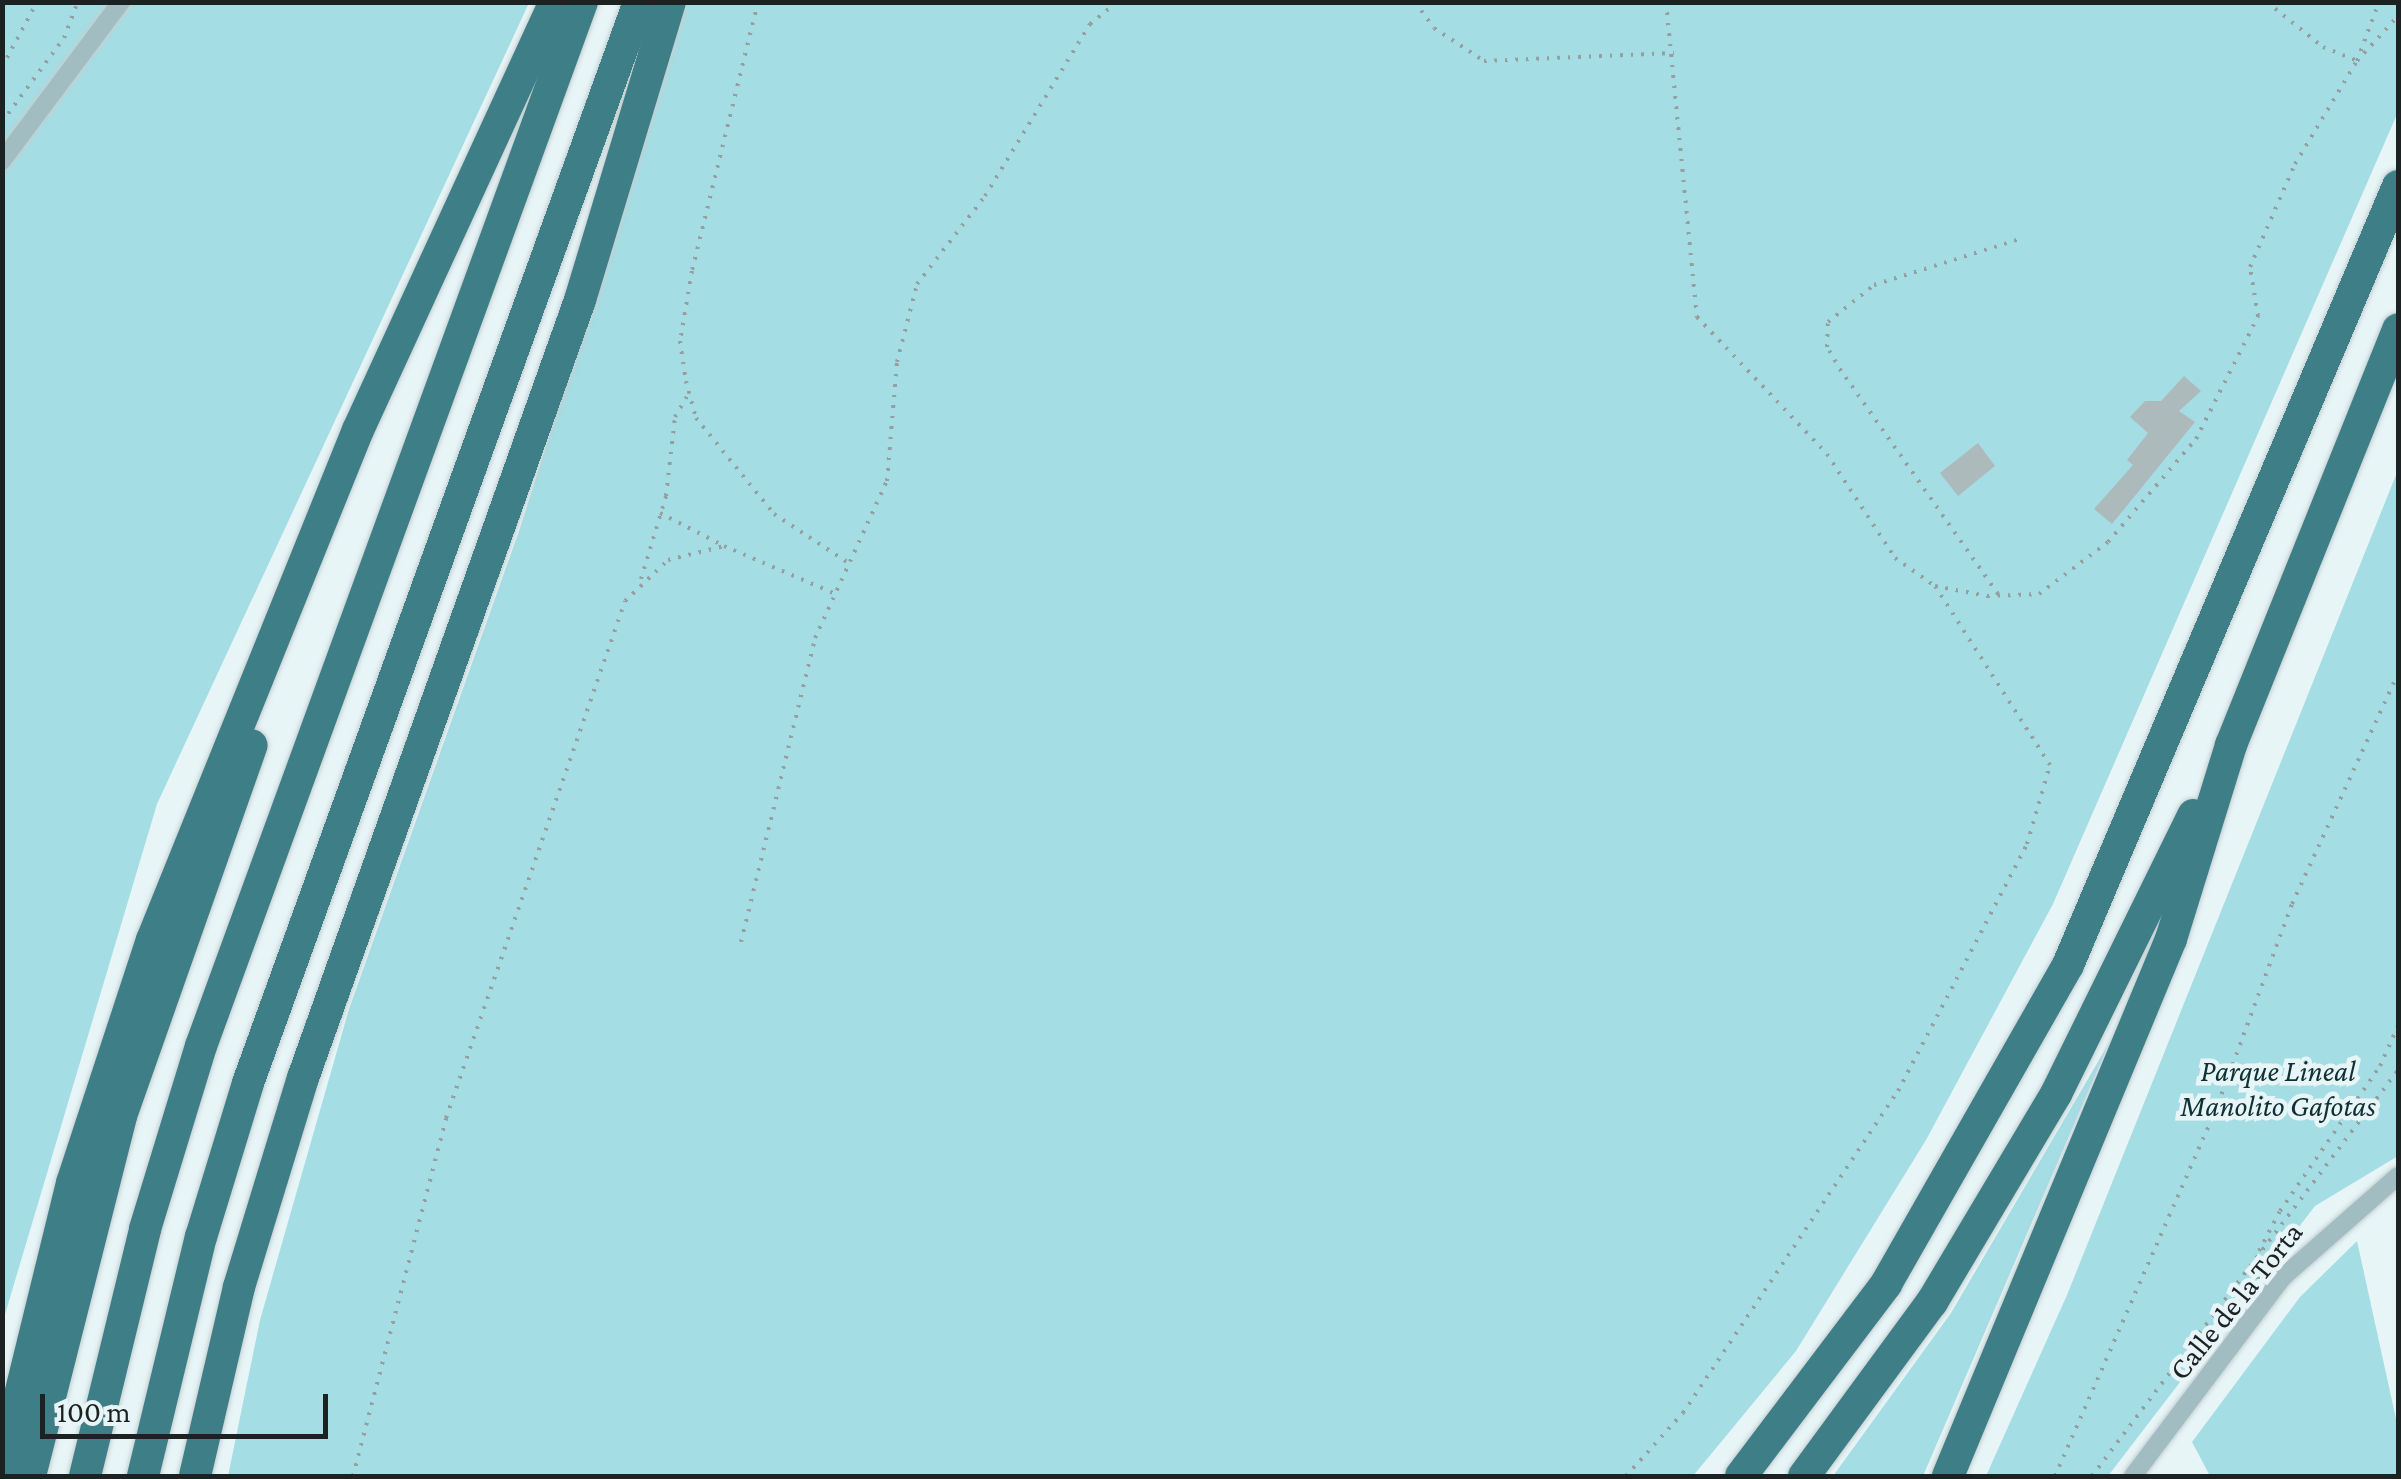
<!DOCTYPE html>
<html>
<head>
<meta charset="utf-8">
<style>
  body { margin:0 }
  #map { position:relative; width:2401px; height:1479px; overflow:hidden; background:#e8f5f7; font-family:"Crimson Pro",serif }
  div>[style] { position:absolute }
  .green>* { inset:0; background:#a5dde5 }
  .building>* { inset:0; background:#adbabb }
  .path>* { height:4px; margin-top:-2px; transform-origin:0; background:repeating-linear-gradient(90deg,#959fa0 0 2.5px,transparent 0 10.5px) }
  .roads { filter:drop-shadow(0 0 2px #c3cfd1) drop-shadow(0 0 2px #c3cfd1) }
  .minor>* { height:18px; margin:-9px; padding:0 9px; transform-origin:9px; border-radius:9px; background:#a2bdc1 }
  .motorway>* { height:32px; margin:-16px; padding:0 16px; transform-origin:16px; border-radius:16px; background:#3e7e87 }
  span { translate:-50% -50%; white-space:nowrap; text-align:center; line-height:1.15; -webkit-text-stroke:9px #e8f5f7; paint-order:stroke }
  .park-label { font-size:30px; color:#0f3034; font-style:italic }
  .street-label { font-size:30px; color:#1c2122 }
  .frame { position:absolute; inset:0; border:5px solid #1c2122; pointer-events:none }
  .scale { position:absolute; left:40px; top:1394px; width:288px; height:45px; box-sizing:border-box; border:5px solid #1c2122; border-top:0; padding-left:12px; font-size:30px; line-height:35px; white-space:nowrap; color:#1c2122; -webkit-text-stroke:8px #e8f5f7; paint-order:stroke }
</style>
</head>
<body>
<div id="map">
  <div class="green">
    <i style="clip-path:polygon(2px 3px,529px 3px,157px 804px,3px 1321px)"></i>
    <i style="clip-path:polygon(687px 3px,2398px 3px,2398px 112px,2053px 904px,1926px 1140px,1796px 1351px,1693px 1476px,228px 1476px,260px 1320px,349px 1009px,519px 531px)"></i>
    <i style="clip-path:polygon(2398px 470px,2398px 1156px,2315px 1206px,2108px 1476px,1986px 1476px,2067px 1295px)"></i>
    <i style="clip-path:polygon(2109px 1043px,1923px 1476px,1833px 1476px,1951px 1313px)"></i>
    <i style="clip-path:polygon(2357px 1241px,2398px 1428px,2398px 1476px,2210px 1476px,2192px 1442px,2300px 1297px)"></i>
  </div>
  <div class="building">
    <i style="clip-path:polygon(2184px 376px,2201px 391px,2179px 411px,2195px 422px,2112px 524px,2094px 509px,2133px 465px,2127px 460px,2148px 433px,2130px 417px,2145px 401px,2161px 401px)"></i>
    <i style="clip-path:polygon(1978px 443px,1995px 466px,1958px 496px,1940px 473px)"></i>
  </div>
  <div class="path">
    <i style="left:758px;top:2px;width:277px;rotate:103.8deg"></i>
    <i style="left:692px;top:271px;width:71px;rotate:99.7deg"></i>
    <i style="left:680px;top:341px;width:40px;rotate:81.5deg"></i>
    <i style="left:686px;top:381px;width:38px;rotate:75deg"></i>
    <i style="left:696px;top:418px;width:124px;rotate:50.9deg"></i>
    <i style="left:774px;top:514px;width:91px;rotate:33.3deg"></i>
    <i style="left:1415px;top:2px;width:32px;rotate:54deg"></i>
    <i style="left:1434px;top:28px;width:60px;rotate:33.4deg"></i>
    <i style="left:1484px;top:61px;width:190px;rotate:-2.4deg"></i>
    <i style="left:1666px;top:2px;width:317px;rotate:84.4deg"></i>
    <i style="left:1697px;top:317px;width:189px;rotate:46.5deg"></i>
    <i style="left:1827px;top:454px;width:124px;rotate:56.8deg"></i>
    <i style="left:1895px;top:558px;width:49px;rotate:35deg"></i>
    <i style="left:1935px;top:586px;width:53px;rotate:10.9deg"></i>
    <i style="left:1987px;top:596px;width:52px;rotate:-2.2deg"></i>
    <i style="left:2039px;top:594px;width:86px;rotate:-37deg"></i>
    <i style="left:2108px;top:542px;width:135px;rotate:-49.5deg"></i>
    <i style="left:2196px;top:439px;width:138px;rotate:-63.2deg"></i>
    <i style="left:2258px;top:316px;width:50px;rotate:-99.3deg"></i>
    <i style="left:2250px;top:267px;width:112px;rotate:-66.4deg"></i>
    <i style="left:2295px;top:164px;width:120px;rotate:-59deg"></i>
    <i style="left:2357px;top:61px;width:61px;rotate:-47.7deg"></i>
    <i style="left:2267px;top:2px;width:72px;rotate:38.8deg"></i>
    <i style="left:2323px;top:47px;width:37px;rotate:22deg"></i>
    <i style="left:2357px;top:61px;width:63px;rotate:-69.6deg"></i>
    <i style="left:2px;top:67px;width:74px;rotate:-61.7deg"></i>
    <i style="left:2px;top:122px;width:104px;rotate:-53.6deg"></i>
    <i style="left:64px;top:38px;width:39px;rotate:-69deg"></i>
    <i style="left:660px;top:513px;width:70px;rotate:27.3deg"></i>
    <i style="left:641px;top:579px;width:87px;rotate:-73.2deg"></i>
    <i style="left:666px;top:496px;width:80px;rotate:-83.5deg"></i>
    <i style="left:675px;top:417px;width:28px;rotate:-60deg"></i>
    <i style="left:1998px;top:594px;width:273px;rotate:-125.1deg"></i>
    <i style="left:1841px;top:371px;width:28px;rotate:-120deg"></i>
    <i style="left:1827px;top:347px;width:25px;rotate:-88deg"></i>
    <i style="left:1828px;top:322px;width:59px;rotate:-38.8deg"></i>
    <i style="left:1874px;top:285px;width:150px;rotate:-17.5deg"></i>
    <i style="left:741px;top:942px;width:313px;rotate:-76.3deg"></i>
    <i style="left:815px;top:638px;width:173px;rotate:-65.4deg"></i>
    <i style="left:887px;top:481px;width:119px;rotate:-85.2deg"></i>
    <i style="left:897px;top:362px;width:81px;rotate:-75.6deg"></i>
    <i style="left:917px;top:284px;width:111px;rotate:-52.3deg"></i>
    <i style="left:985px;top:196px;width:202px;rotate:-58.6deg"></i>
    <i style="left:1090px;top:24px;width:35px;rotate:-39deg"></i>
    <i style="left:2258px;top:1279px;width:28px;rotate:-88deg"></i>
    <i style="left:2259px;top:1251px;width:45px;rotate:-62.3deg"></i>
    <i style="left:2280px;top:1211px;width:176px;rotate:-55.4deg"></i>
    <i style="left:2380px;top:1066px;width:44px;rotate:-65.8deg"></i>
    <i style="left:353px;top:1476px;width:370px;rotate:-75.4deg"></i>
    <i style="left:446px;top:1118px;width:547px;rotate:-70.9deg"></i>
    <i style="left:625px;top:601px;width:59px;rotate:-43.6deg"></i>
    <i style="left:668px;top:560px;width:58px;rotate:-14deg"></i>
    <i style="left:724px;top:546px;width:122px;rotate:23.2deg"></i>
    <i style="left:1626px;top:1476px;width:85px;rotate:-47.9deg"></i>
    <i style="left:1683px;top:1413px;width:387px;rotate:-56.3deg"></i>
    <i style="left:1898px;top:1091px;width:279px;rotate:-62.4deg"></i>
    <i style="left:2027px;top:844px;width:82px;rotate:-73.8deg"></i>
    <i style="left:2050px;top:765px;width:213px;rotate:-122.7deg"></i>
    <i style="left:2055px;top:1476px;width:406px;rotate:-66.3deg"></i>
    <i style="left:2218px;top:1104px;width:213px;rotate:-69.7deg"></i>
    <i style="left:2292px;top:904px;width:253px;rotate:-65.3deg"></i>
    <i style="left:2092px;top:1476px;width:508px;rotate:-52.99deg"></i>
  </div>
  <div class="roads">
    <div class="minor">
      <i style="left:2px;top:161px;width:199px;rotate:-53.2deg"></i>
      <i style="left:2133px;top:1476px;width:249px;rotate:-53deg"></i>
      <i style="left:2283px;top:1277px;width:153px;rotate:-41.3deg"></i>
    </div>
    <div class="motorway">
      <i style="left:2px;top:1468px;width:293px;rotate:-76.2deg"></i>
      <i style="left:72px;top:1183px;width:256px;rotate:-71.8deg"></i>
      <i style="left:152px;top:940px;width:550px;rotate:-68.01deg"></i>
      <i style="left:358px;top:430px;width:471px;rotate:-65.3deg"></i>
      <i style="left:30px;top:1476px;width:371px;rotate:-75.8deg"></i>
      <i style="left:121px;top:1116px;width:393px;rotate:-70.6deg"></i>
      <i style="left:85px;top:1476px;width:254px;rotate:-76.3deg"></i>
      <i style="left:145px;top:1229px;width:191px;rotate:-73deg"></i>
      <i style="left:201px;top:1046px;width:1111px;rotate:-69.95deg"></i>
      <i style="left:143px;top:1476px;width:246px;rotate:-76.4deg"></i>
      <i style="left:201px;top:1237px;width:161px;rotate:-73deg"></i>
      <i style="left:248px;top:1083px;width:1150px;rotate:-70.11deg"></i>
      <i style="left:195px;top:1476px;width:194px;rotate:-76.9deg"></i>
      <i style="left:239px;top:1287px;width:219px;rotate:-73deg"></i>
      <i style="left:303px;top:1078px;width:826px;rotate:-70.4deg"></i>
      <i style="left:580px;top:300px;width:311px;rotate:-73.2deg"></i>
      <i style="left:1741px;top:1476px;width:241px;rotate:-52.9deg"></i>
      <i style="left:1886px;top:1284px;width:367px;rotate:-60.3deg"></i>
      <i style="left:2068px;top:965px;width:846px;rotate:-67.04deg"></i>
      <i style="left:1804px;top:1476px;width:216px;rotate:-53.7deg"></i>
      <i style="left:1932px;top:1302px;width:242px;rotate:-59.2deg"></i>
      <i style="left:2056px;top:1094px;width:311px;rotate:-63.8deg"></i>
      <i style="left:1948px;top:1476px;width:581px;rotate:-67.45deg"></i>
      <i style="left:2171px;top:939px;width:203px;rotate:-72.8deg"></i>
      <i style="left:2231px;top:745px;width:448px;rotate:-68.1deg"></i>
    </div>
  </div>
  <div class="park-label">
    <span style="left:2278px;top:1088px">Parque Lineal<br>Manolito Gafotas</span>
  </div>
  <div class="street-label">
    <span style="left:2236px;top:1301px;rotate:-51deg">Calle de la Torta</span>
  </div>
  <div class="frame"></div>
  <div class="scale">100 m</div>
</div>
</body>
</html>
